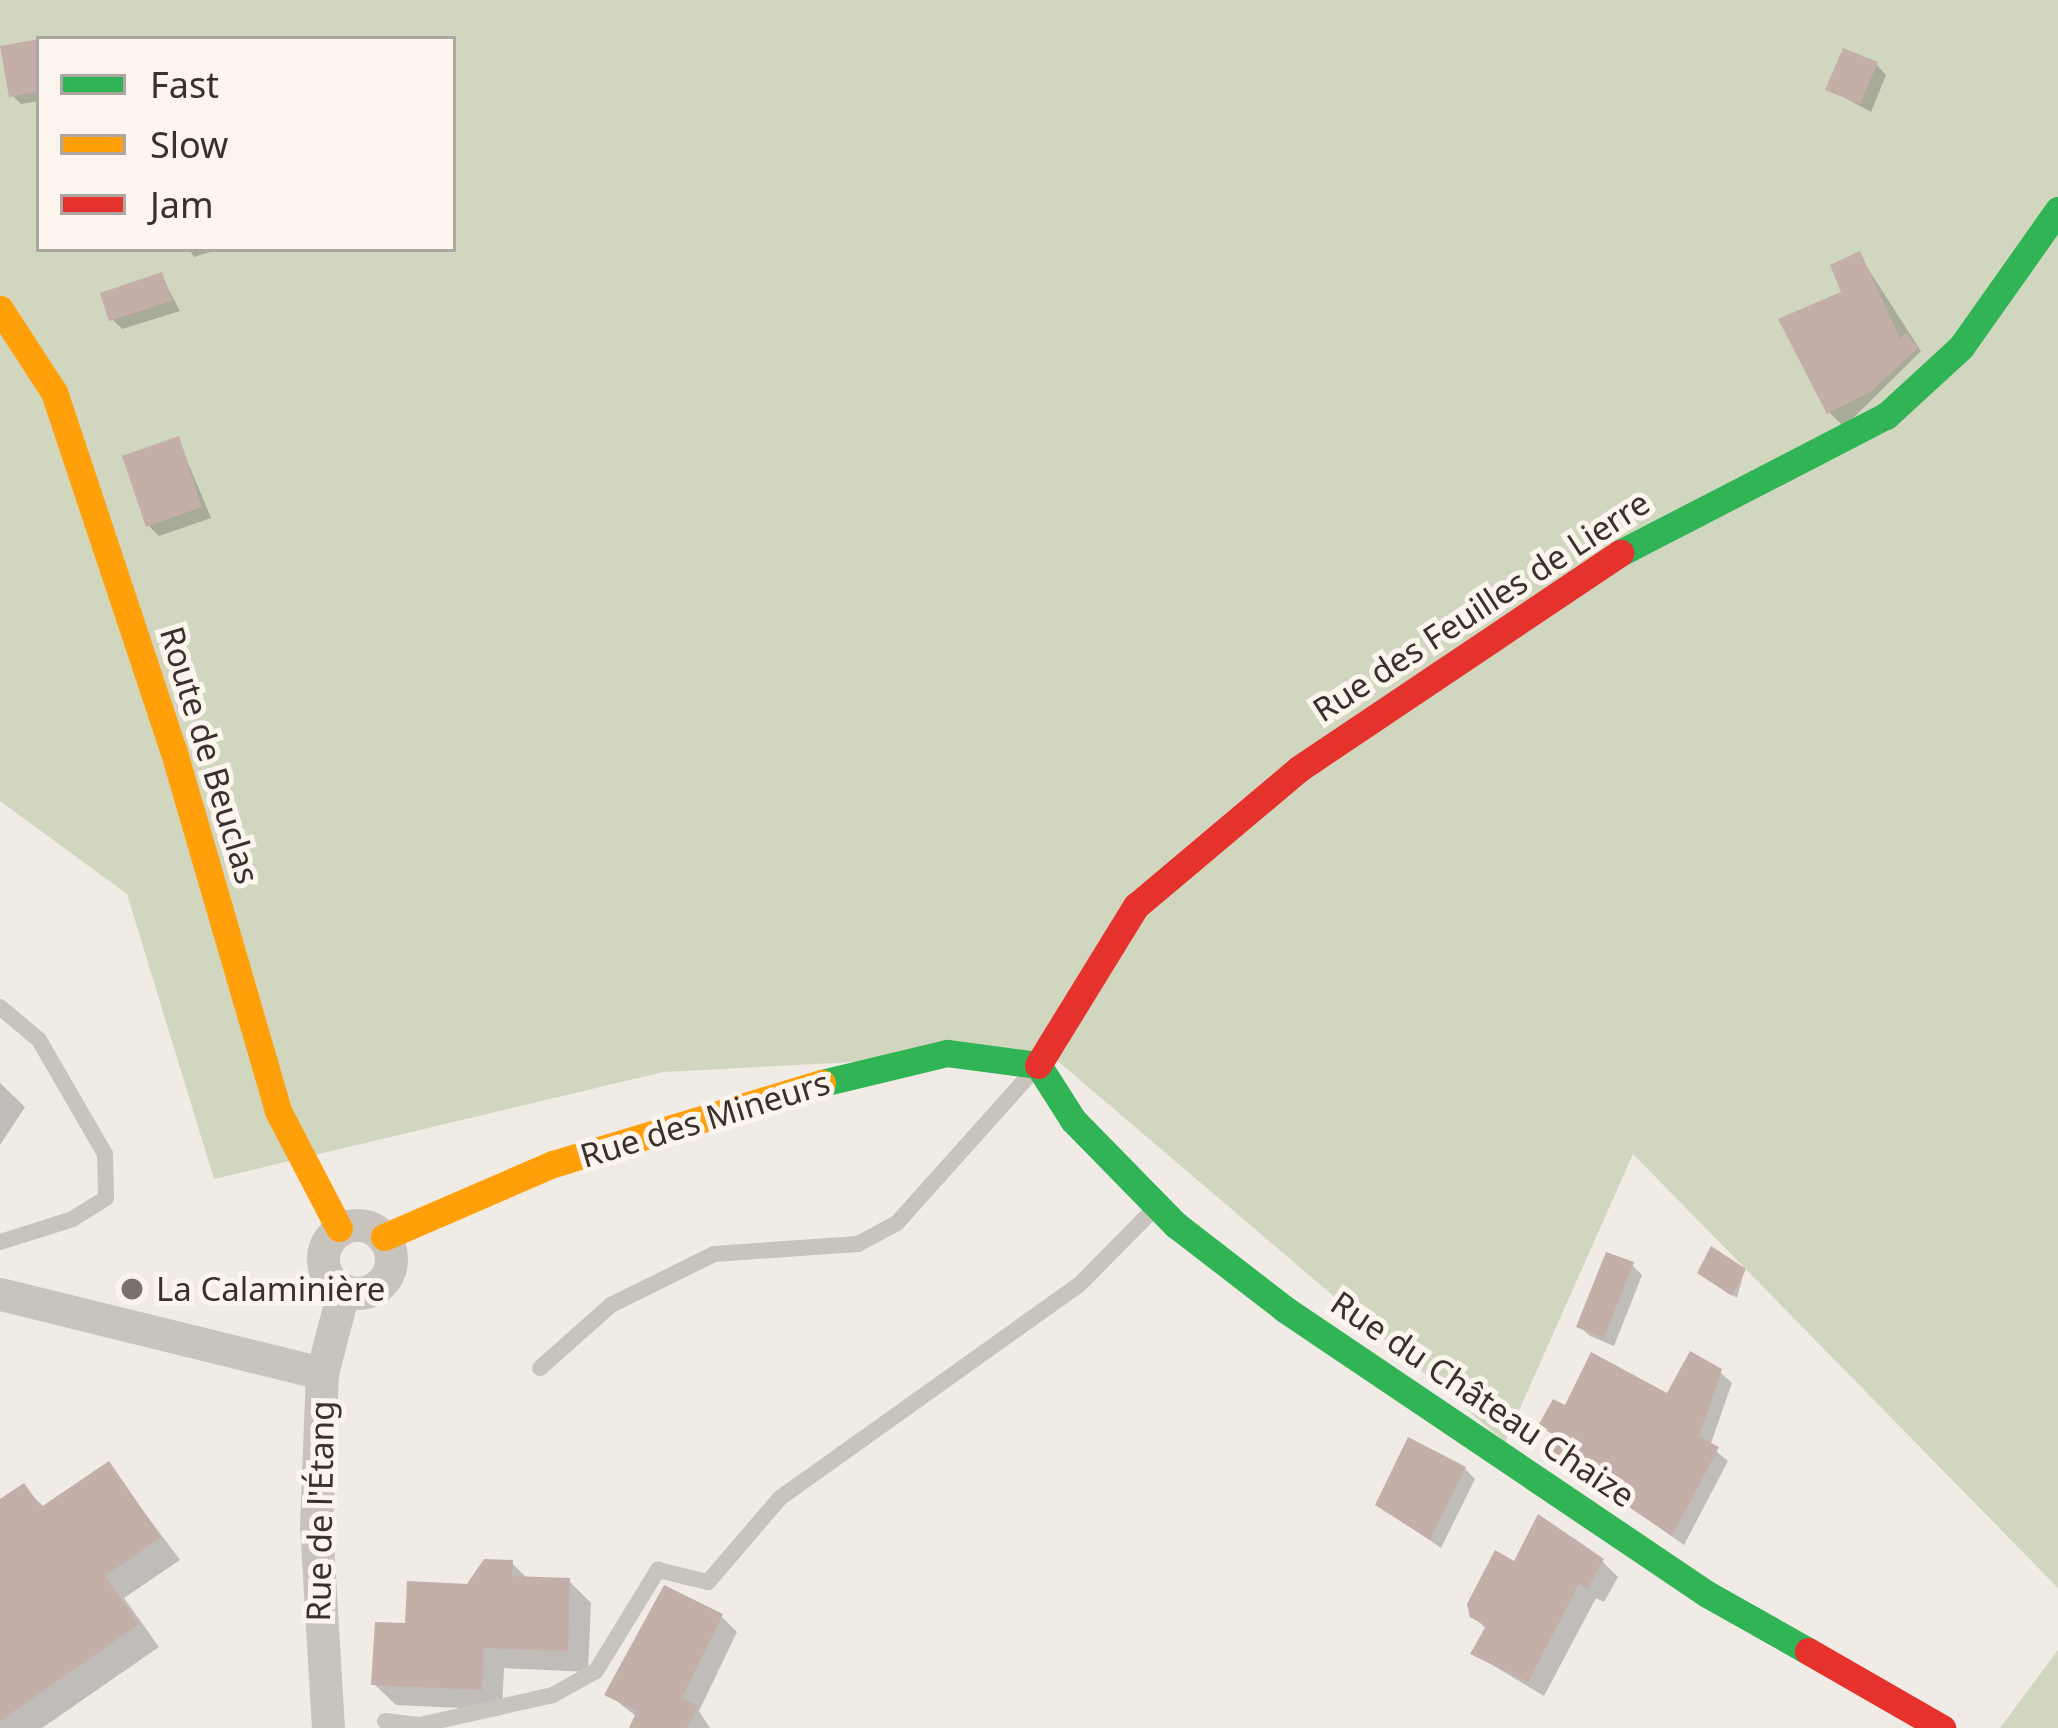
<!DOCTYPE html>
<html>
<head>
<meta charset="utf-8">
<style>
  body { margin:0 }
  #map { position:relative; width:2058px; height:1728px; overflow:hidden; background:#f0ebe5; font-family:"Noto Sans",sans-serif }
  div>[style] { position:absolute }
  .green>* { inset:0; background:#d1d6bf }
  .shadow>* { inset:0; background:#0003 }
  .building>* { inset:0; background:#c3afa7 }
  .lane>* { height:16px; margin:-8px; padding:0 8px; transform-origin:8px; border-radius:8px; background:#c9c3be }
  .street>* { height:33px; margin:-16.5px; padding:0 16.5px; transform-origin:16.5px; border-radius:16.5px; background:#c9c3be }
  .street>.ring { margin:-16.5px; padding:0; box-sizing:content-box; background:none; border:33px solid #c9c3be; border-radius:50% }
  .fast>* { height:27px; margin:-13.5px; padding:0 13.5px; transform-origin:13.5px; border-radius:13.5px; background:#30b455 }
  .slow>* { height:27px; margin:-13.5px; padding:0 13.5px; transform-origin:13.5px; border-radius:13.5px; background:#ff9f0a }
  .jam>* { height:27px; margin:-13.5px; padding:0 13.5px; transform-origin:13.5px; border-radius:13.5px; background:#e5322d }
  .dots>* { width:33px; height:33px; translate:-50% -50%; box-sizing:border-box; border:6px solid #fbf5ee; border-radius:50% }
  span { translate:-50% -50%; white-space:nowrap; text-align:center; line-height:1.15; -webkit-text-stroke:10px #fbf5ee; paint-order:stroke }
  .street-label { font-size:33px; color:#3b302b }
  .poi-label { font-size:33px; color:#3b302b }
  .left { translate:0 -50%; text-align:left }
  .legend { position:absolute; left:36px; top:36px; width:420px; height:216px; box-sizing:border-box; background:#fbf5ee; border:3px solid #aea6a0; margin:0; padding:15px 21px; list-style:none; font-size:36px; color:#3b302b }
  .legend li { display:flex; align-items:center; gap:24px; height:60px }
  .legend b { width:60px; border:3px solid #aea6a0 }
</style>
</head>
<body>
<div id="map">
  <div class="green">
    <i style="clip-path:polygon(evenodd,0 0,2058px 0,2058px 1588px,1633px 1154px,1505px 1442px,1047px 1052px,663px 1072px,214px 1179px,127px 894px,0 801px,0 0,39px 39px,453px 39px,453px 249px,39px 249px,39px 39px)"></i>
    <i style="clip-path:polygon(2058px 1650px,2058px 1728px,2000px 1728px)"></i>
  </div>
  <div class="shadow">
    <i style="clip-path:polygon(39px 42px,39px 101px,21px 104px,12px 95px)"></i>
    <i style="clip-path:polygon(1876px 64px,1886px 75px,1871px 112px,1829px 89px)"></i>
    <i style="clip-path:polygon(189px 249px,220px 249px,194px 257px)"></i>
    <i style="clip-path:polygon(1859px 255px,1921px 351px,1844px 427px,1829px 412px,1845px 293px)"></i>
    <i style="clip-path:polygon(161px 275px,180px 311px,122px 329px,112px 319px)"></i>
    <i style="clip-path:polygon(178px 439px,211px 518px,159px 536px,148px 525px)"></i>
    <i style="clip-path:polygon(0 1083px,25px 1107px,0 1145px)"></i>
    <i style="clip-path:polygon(1632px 1265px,1642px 1275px,1614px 1346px,1590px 1336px,1579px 1326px)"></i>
    <i style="clip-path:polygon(1744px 1272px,1737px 1298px,1705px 1277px)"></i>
    <i style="clip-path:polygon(1720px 1372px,1732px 1383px,1710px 1446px,1728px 1461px,1684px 1545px,1551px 1451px,1558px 1439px,1542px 1426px,1566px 1409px,1669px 1397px)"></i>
    <i style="clip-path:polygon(109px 1465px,180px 1560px,124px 1598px,159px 1647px,42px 1728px,0 1728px,0 1503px,24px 1487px,45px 1508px)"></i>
    <i style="clip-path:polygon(1465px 1469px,1475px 1479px,1441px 1548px,1378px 1505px)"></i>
    <i style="clip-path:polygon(1602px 1561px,1618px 1577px,1604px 1602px,1596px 1598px,1544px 1696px,1474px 1654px,1487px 1630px,1473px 1616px,1516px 1565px)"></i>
    <i style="clip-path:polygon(512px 1563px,529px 1580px,569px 1581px,591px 1603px,588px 1672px,504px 1668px,502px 1710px,396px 1705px,374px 1684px,408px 1626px)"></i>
    <i style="clip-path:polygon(721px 1616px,737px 1632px,699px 1711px,710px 1728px,638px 1728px,637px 1717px,608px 1694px)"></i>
  </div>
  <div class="building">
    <i style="clip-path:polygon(39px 39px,39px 92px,9px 97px,0 46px)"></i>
    <i style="clip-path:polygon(1843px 48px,1878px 62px,1860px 104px,1825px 90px)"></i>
    <i style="clip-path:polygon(1860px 251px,1900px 338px,1907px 333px,1918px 348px,1870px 392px,1827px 414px,1778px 319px,1841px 292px,1830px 265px)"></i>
    <i style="clip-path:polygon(162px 272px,172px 301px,109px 321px,100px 293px)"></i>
    <i style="clip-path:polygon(179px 436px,202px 507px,146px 527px,122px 456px)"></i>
    <i style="clip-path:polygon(1711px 1246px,1746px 1269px,1732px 1296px,1697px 1273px)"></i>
    <i style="clip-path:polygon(1606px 1252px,1634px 1262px,1604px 1338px,1576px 1327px)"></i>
    <i style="clip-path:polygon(1690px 1351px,1722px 1369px,1699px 1437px,1719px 1447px,1672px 1536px,1547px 1452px,1557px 1436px,1538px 1426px,1553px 1399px,1565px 1405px,1591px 1352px,1667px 1393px)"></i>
    <i style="clip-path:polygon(1408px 1437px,1466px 1467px,1430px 1540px,1375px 1505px)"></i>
    <i style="clip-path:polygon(109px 1461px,161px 1537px,105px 1576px,139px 1624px,0 1721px,0 1499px,24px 1483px,41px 1507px)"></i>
    <i style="clip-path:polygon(1538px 1514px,1604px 1559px,1587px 1589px,1579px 1584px,1528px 1682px,1470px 1654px,1486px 1626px,1470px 1617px,1467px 1604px,1495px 1550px,1514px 1561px)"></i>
    <i style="clip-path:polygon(484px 1559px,513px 1560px,512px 1576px,570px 1578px,568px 1651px,483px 1648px,482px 1690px,371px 1685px,375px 1622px,405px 1623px,407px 1581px,467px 1584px)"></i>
    <i style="clip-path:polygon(664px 1585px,723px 1614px,682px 1698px,698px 1706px,687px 1728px,629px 1728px,637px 1711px,604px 1695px)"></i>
  </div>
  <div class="lane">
    <i style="left:0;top:1007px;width:51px;rotate:40.2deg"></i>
    <i style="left:39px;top:1040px;width:132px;rotate:59.9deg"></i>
    <i style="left:105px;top:1154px;width:44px;rotate:88.7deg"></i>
    <i style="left:106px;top:1198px;width:39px;rotate:148deg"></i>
    <i style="left:73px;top:1219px;width:77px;rotate:162.5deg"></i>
    <i style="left:540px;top:1368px;width:95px;rotate:-41.6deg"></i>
    <i style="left:611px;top:1305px;width:115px;rotate:-26.3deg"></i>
    <i style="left:714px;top:1254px;width:144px;rotate:-4deg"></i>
    <i style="left:858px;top:1244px;width:44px;rotate:-28.3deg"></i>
    <i style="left:897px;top:1223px;width:205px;rotate:-48.2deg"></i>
    <i style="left:385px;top:1721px;width:35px;rotate:7deg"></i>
    <i style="left:420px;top:1725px;width:136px;rotate:-12.7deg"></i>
    <i style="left:553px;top:1695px;width:49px;rotate:-29.2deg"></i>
    <i style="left:596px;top:1671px;width:119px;rotate:-58.5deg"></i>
    <i style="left:658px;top:1570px;width:51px;rotate:13.5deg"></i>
    <i style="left:708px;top:1582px;width:111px;rotate:-49.4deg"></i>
    <i style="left:780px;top:1498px;width:367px;rotate:-35.5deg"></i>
    <i style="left:1079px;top:1285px;width:110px;rotate:-45.4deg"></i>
  </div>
  <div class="street">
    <i class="ring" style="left:323px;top:1225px;width:35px;height:35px"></i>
    <i style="left:0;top:1294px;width:332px;rotate:13.8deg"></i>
    <i style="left:328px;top:1728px;width:201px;rotate:-93.4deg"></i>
    <i style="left:316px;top:1527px;width:154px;rotate:-87.8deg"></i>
    <i style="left:322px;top:1373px;width:80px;rotate:-75.4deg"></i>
  </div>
  <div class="fast">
    <i style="left:1620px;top:553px;width:299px;rotate:-27.3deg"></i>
    <i style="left:1886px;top:416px;width:102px;rotate:-42.6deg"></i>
    <i style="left:1961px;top:347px;width:168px;rotate:-54.7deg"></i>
    <i style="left:1038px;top:1065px;width:65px;rotate:57.5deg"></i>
    <i style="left:1073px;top:1120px;width:147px;rotate:45.6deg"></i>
    <i style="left:1176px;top:1225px;width:139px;rotate:37.7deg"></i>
    <i style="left:1286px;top:1310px;width:508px;rotate:34deg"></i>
    <i style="left:1707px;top:1594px;width:116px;rotate:29.4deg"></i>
    <i style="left:822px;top:1083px;width:129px;rotate:-13.5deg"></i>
    <i style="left:947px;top:1053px;width:92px;rotate:7.5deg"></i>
  </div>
  <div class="slow">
    <i style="left:0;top:309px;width:99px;rotate:57deg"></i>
    <i style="left:54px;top:392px;width:376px;rotate:71.6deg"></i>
    <i style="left:173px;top:749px;width:377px;rotate:73.8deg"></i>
    <i style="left:278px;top:1111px;width:132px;rotate:62.5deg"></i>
    <i style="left:384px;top:1237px;width:184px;rotate:-23.4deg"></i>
    <i style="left:553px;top:1164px;width:281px;rotate:-16.8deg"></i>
  </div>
  <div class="jam">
    <i style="left:1038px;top:1065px;width:187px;rotate:-58.4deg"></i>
    <i style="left:1136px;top:906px;width:214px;rotate:-40.1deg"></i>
    <i style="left:1300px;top:768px;width:386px;rotate:-33.9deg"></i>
    <i style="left:1808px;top:1651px;width:155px;rotate:29.9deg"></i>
  </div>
  <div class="dots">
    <i style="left:132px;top:1289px;background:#7a716c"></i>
  </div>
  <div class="street-label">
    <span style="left:1481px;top:606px;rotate:-33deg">Rue des Feuilles de Lierre</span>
    <span style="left:210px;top:755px;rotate:73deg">Route de Beuclas</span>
    <span style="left:705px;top:1119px;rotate:-17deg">Rue des Mineurs</span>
    <span style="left:1483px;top:1399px;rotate:34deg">Rue du Château Chaize</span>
    <span style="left:320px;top:1511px;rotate:-89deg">Rue de l'Étang</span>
  </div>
  <div class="poi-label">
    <span class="left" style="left:156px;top:1289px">La Calaminière</span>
  </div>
  <ul class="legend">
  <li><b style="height:15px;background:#30b455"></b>Fast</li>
  <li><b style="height:15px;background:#ff9f0a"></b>Slow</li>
  <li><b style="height:15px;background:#e5322d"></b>Jam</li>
  </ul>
</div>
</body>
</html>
